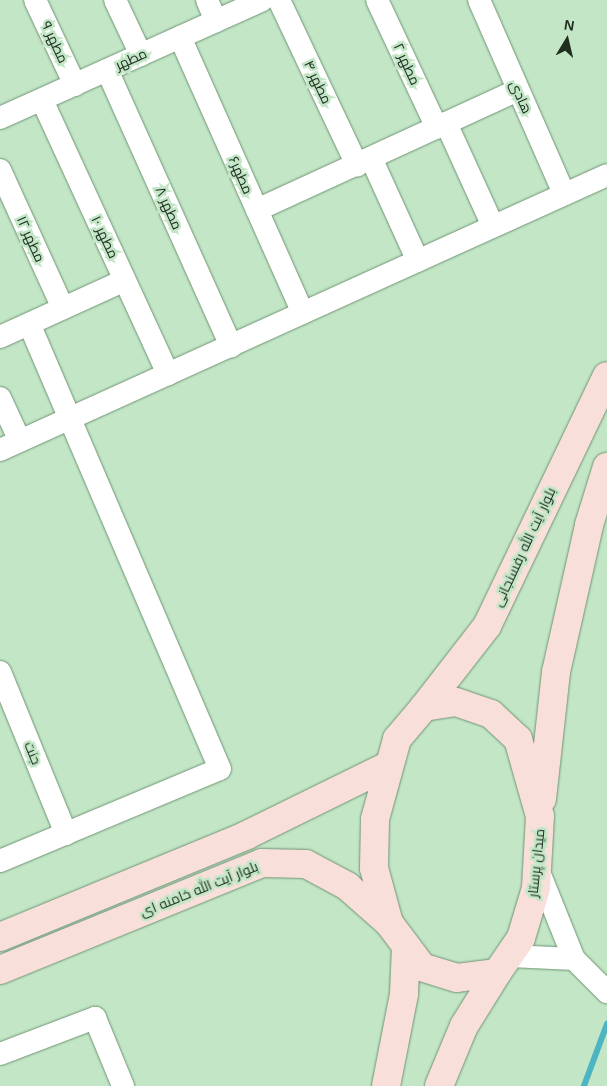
<!DOCTYPE html>
<html>
<head>
<meta charset="utf-8">
<style>
  body { margin:0 }
  #map { position:relative; width:607px; height:1086px; overflow:hidden; background:#c3e7c6; font-family:Arial,Cairo,sans-serif }
  div>[style] { position:absolute }
  .stream>* { height:5.5px; margin:-2.75px; padding:0 2.75px; transform-origin:2.75px; border-radius:2.75px; background:#4cb4c3 }
  .roads { filter:drop-shadow(0 0 1px #719375) drop-shadow(0 0 1px #719375) }
  .minor>* { height:22px; margin:-11px; padding:0 11px; transform-origin:11px; border-radius:11px; background:#fff }
  .major>* { height:28px; margin:-14px; padding:0 14px; transform-origin:14px; border-radius:14px; background:#f9dfda }
  span { translate:-50% -50%; white-space:nowrap; text-align:center; line-height:1.15; -webkit-text-stroke:5px #c3e7c6; paint-order:stroke }
  .street-label { font-size:14px; color:#202e22 }
  .north { position:absolute; left:542px; top:15px; width:50px; height:50px; -webkit-text-stroke:4px #c3e7c6; paint-order:stroke; rotate:9deg; font-size:14px; font-weight:700; line-height:20px; text-align:center; color:#202e22 }
  .north::after { content:''; display:block; margin:auto; width:18px; height:22px; background:#202e22; clip-path:polygon(50% 0,100% 100%,50% 72%,0 100%) }
</style>
</head>
<body>
<div id="map">
  <div class="stream">
    <i style="left:584px;top:1086px;width:66px;rotate:-69.6deg"></i>
  </div>
  <div class="roads">
    <div class="minor">
      <i style="left:35px;top:0;width:94px;rotate:64.8deg"></i>
      <i style="left:115px;top:0;width:61px;rotate:64.7deg"></i>
      <i style="left:207px;top:0;width:23px;rotate:67deg"></i>
      <i style="left:279px;top:0;width:183px;rotate:64.7deg"></i>
      <i style="left:377px;top:0;width:141px;rotate:64.9deg"></i>
      <i style="left:479px;top:0;width:212px;rotate:66.3deg"></i>
      <i style="left:180px;top:37px;width:302px;rotate:66deg"></i>
      <i style="left:107px;top:70px;width:303px;rotate:65.8deg"></i>
      <i style="left:42px;top:100px;width:302px;rotate:65.3deg"></i>
      <i style="left:0;top:118px;width:287px;rotate:-24.2deg"></i>
      <i style="left:446px;top:123px;width:113px;rotate:65.5deg"></i>
      <i style="left:371px;top:158px;width:113px;rotate:65.5deg"></i>
      <i style="left:0;top:170px;width:152px;rotate:65.5deg"></i>
      <i style="left:257px;top:210px;width:287px;rotate:-24.7deg"></i>
      <i style="left:0;top:337px;width:137px;rotate:-24.5deg"></i>
      <i style="left:0;top:398px;width:47px;rotate:65.1deg"></i>
      <i style="left:0;top:450px;width:666px;rotate:-24.37deg"></i>
      <i style="left:0;top:672px;width:175px;rotate:67.8deg"></i>
      <i style="left:0;top:861px;width:238px;rotate:-22.7deg"></i>
      <i style="left:220px;top:769px;width:484px;rotate:-113.2deg"></i>
      <i style="left:537px;top:867px;width:99px;rotate:68.1deg"></i>
      <i style="left:574px;top:959px;width:47px;rotate:45deg"></i>
      <i style="left:510px;top:956px;width:64px;rotate:2.7deg"></i>
      <i style="left:0;top:1054px;width:102px;rotate:-20.8deg"></i>
      <i style="left:95px;top:1018px;width:74px;rotate:67.6deg"></i>
    </div>
    <div class="major">
      <i style="left:456px;top:702px;width:37px;rotate:19deg"></i>
      <i style="left:491px;top:714px;width:37px;rotate:43deg"></i>
      <i style="left:518px;top:739px;width:80px;rotate:74.1deg"></i>
      <i style="left:540px;top:816px;width:72px;rotate:93.2deg"></i>
      <i style="left:536px;top:888px;width:52px;rotate:106.7deg"></i>
      <i style="left:521px;top:938px;width:42px;rotate:124.4deg"></i>
      <i style="left:497px;top:973px;width:40px;rotate:172.9deg"></i>
      <i style="left:457px;top:978px;width:37px;rotate:-163deg"></i>
      <i style="left:422px;top:967px;width:55px;rotate:-126.9deg"></i>
      <i style="left:389px;top:923px;width:57px;rotate:-105.3deg"></i>
      <i style="left:374px;top:868px;width:49px;rotate:-88.8deg"></i>
      <i style="left:375px;top:819px;width:83px;rotate:-74.6deg"></i>
      <i style="left:397px;top:739px;width:42px;rotate:-49.8deg"></i>
      <i style="left:424px;top:707px;width:32px;rotate:-9deg"></i>
      <i style="left:424px;top:707px;width:103px;rotate:-52.1deg"></i>
      <i style="left:487px;top:626px;width:277px;rotate:-64.4deg"></i>
      <i style="left:542px;top:799px;width:128px;rotate:-83.7deg"></i>
      <i style="left:556px;top:672px;width:151px;rotate:-77.3deg"></i>
      <i style="left:589px;top:525px;width:61px;rotate:-72.8deg"></i>
      <i style="left:0;top:937px;width:267px;rotate:-22.4deg"></i>
      <i style="left:247px;top:835px;width:156px;rotate:-26.2deg"></i>
      <i style="left:0;top:970px;width:283px;rotate:-22.2deg"></i>
      <i style="left:262px;top:863px;width:44px;rotate:1.3deg"></i>
      <i style="left:306px;top:864px;width:47px;rotate:28.2deg"></i>
      <i style="left:347px;top:886px;width:56px;rotate:41.4deg"></i>
      <i style="left:386px;top:1086px;width:94px;rotate:-78.9deg"></i>
      <i style="left:404px;top:994px;width:48px;rotate:-87.6deg"></i>
      <i style="left:439px;top:1086px;width:65px;rotate:-67.4deg"></i>
      <i style="left:464px;top:1026px;width:62px;rotate:-58.1deg"></i>
    </div>
  </div>
  <div class="street-label">
    <span style="left:55px;top:42px;rotate:65deg">مطهر ۹</span>
    <span style="left:131px;top:59px;rotate:-24deg">مطهر</span>
    <span style="left:407px;top:64px;rotate:65deg">مطهر ۲</span>
    <span style="left:318px;top:82px;rotate:65deg">مطهر ۴</span>
    <span style="left:521px;top:97px;rotate:66deg">هادی</span>
    <span style="left:241px;top:175px;rotate:66deg">مطهر۶</span>
    <span style="left:169px;top:208px;rotate:66deg">مطهر ۸</span>
    <span style="left:105px;top:237px;rotate:65deg">مطهر ۱۰</span>
    <span style="left:31px;top:239px;rotate:66deg">مطهر ۱۲</span>
    <span style="left:524px;top:547px;rotate:-65deg">بلوار آیت الله رفسنجانی</span>
    <span style="left:33px;top:753px;rotate:68deg">جنت</span>
    <span style="left:536px;top:863px;rotate:-84deg">میدان پرستار</span>
    <span style="left:199px;top:889px;rotate:-22deg">بلوار آیت الله خامنه ای</span>
  </div>
  <div class="north">N</div>
</div>
</body>
</html>
